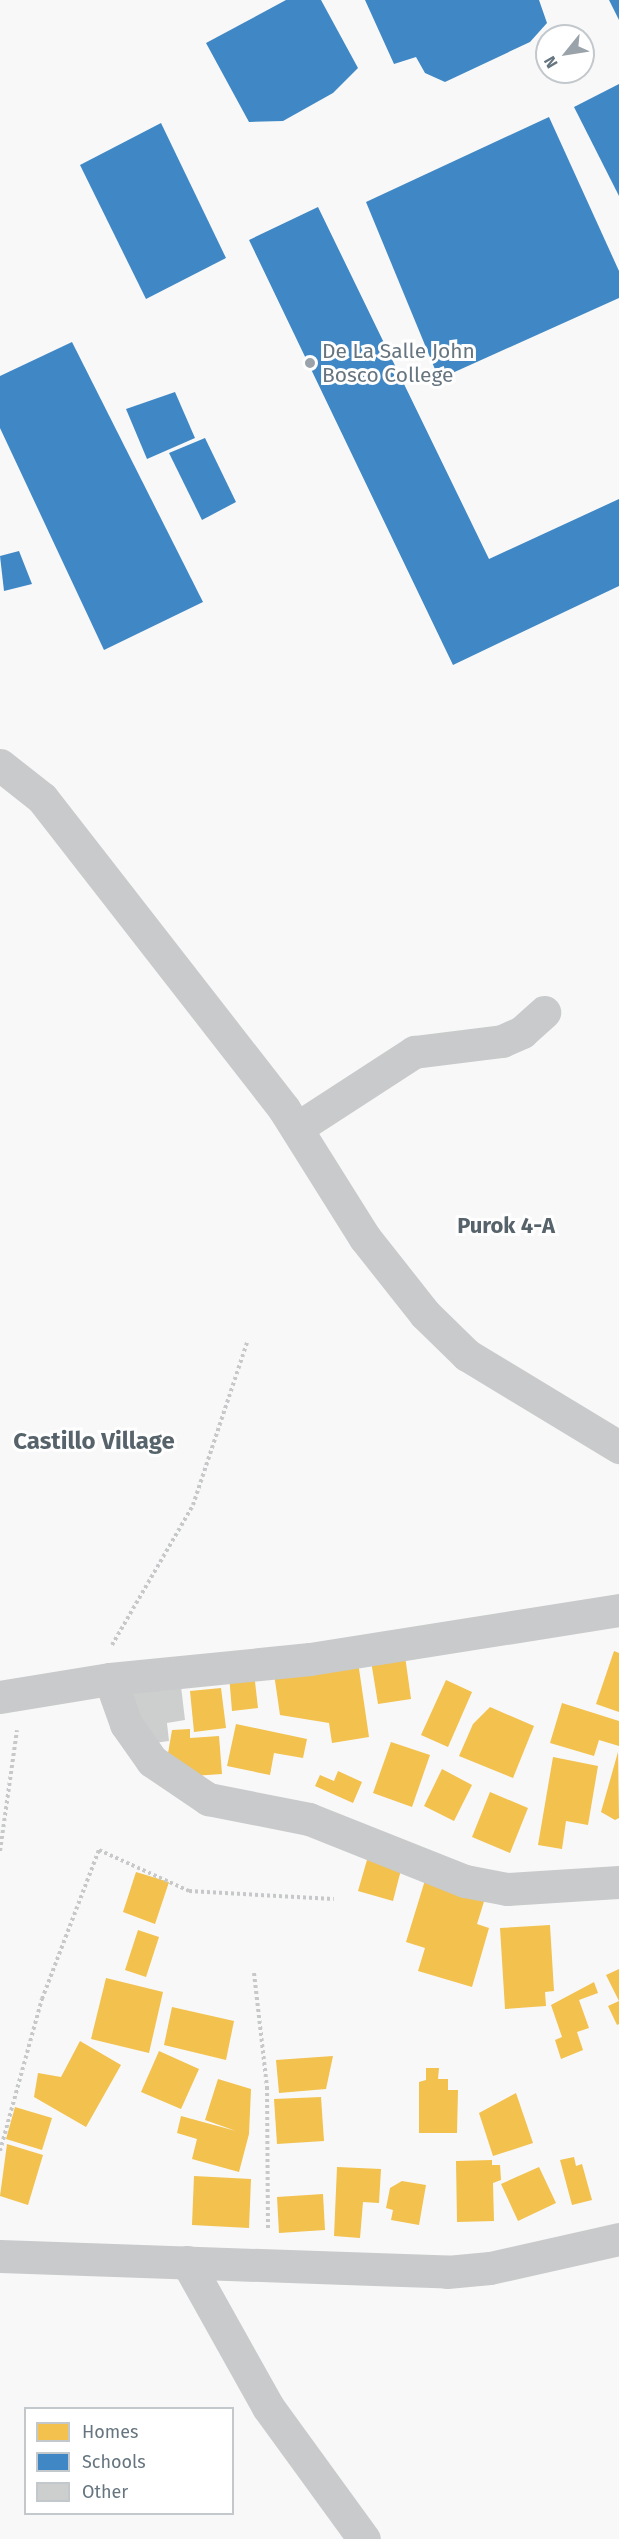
<!DOCTYPE html>
<html>
<head>
<meta charset="utf-8">
<style>
  body { margin:0 }
  #map { position:relative; width:619px; height:2539px; overflow:hidden; background:#f8f8f8; font-family:"Fira Sans",sans-serif }
  div>[style] { position:absolute }
  .homes>* { inset:0; background:#f2c14e }
  .schools>* { inset:0; background:#3f88c5 }
  .building>* { inset:0; background:#cdcfcf }
  .path>* { height:4px; margin-top:-2px; transform-origin:0; background:repeating-linear-gradient(90deg,#c7c8c9 0 3px,transparent 0 6px) }
  .minor>* { height:33px; margin:-16.5px; padding:0 16.5px; transform-origin:16.5px; border-radius:16.5px; background:#c9cacb }
  .dots>* { width:16px; height:16px; translate:-50% -50%; box-sizing:border-box; border:3px solid #fff; border-radius:50% }
  span { translate:-50% -50%; white-space:nowrap; text-align:center; line-height:1.15; -webkit-text-stroke:6px #fff; paint-order:stroke }
  .poi-label { font-size:21px; color:#66757f }
  .left { translate:0 -50%; text-align:left }
  .neighbourhood-label { font-size:22px; color:#57636b; font-weight:700 }
  .quarter-label { font-size:24px; color:#57636b; font-weight:700 }
  .legend { position:absolute; left:24px; top:2407px; width:210px; height:108px; box-sizing:border-box; background:#fff; border:2px solid #c2c8cc; margin:0; padding:8px 10px; list-style:none; font-size:18px; color:#66757f }
  .legend li { display:flex; align-items:center; gap:12px; height:30px }
  .legend b { width:30px; border:2px solid #c2c8cc }
  .north { position:absolute; left:535px; top:24px; width:60px; height:60px; box-sizing:border-box; background:#fff; border:2px solid #c2c8cc; border-radius:50%; rotate:240deg; font-size:16px; font-weight:700; line-height:24px; text-align:center; color:#66757f }
  .north::after { content:''; display:block; margin:auto; width:21px; height:27px; background:#99a3a9; clip-path:polygon(50% 0,100% 100%,50% 72%,0 100%) }
</style>
</head>
<body>
<div id="map">
  <div class="homes">
    <i style="clip-path:polygon(614px 1651px,619px 1653px,619px 1712px,596px 1704px)"></i>
    <i style="clip-path:polygon(357px 1655px,369px 1737px,332px 1743px,329px 1723px,280px 1715px,273px 1667px)"></i>
    <i style="clip-path:polygon(405px 1656px,411px 1699px,378px 1704px,371px 1661px)"></i>
    <i style="clip-path:polygon(254px 1673px,258px 1708px,232px 1711px,229px 1675px)"></i>
    <i style="clip-path:polygon(446px 1680px,472px 1692px,448px 1747px,421px 1735px)"></i>
    <i style="clip-path:polygon(221px 1688px,226px 1728px,194px 1732px,190px 1691px)"></i>
    <i style="clip-path:polygon(562px 1703px,619px 1721px,619px 1746px,599px 1740px,594px 1756px,550px 1743px)"></i>
    <i style="clip-path:polygon(490px 1707px,534px 1726px,513px 1778px,459px 1756px,473px 1724px)"></i>
    <i style="clip-path:polygon(236px 1724px,307px 1739px,303px 1758px,274px 1753px,270px 1775px,227px 1766px)"></i>
    <i style="clip-path:polygon(190px 1729px,190px 1738px,219px 1736px,222px 1774px,193px 1776px,166px 1765px,172px 1730px)"></i>
    <i style="clip-path:polygon(391px 1742px,430px 1755px,412px 1807px,373px 1793px)"></i>
    <i style="clip-path:polygon(618px 1752px,619px 1818px,615px 1820px,601px 1812px)"></i>
    <i style="clip-path:polygon(553px 1757px,598px 1766px,588px 1825px,566px 1821px,562px 1849px,538px 1845px)"></i>
    <i style="clip-path:polygon(442px 1769px,472px 1785px,454px 1821px,424px 1806px)"></i>
    <i style="clip-path:polygon(338px 1771px,362px 1782px,353px 1803px,315px 1786px,320px 1775px,334px 1781px)"></i>
    <i style="clip-path:polygon(490px 1792px,528px 1808px,510px 1853px,472px 1837px)"></i>
    <i style="clip-path:polygon(369px 1853px,403px 1862px,393px 1901px,358px 1891px)"></i>
    <i style="clip-path:polygon(136px 1872px,169px 1882px,155px 1924px,123px 1912px)"></i>
    <i style="clip-path:polygon(426px 1877px,486px 1895px,477px 1924px,489px 1928px,472px 1987px,418px 1971px,425px 1948px,406px 1942px)"></i>
    <i style="clip-path:polygon(550px 1925px,554px 1991px,545px 1992px,546px 2006px,505px 2009px,500px 1928px)"></i>
    <i style="clip-path:polygon(138px 1930px,159px 1937px,146px 1977px,125px 1970px)"></i>
    <i style="clip-path:polygon(619px 1969px,619px 2024px,617px 2025px,608px 2006px,619px 2001px,606px 1975px)"></i>
    <i style="clip-path:polygon(106px 1978px,163px 1992px,149px 2053px,91px 2039px)"></i>
    <i style="clip-path:polygon(594px 1982px,598px 1993px,579px 2000px,589px 2028px,577px 2032px,583px 2050px,561px 2059px,555px 2040px,562px 2037px,551px 2005px)"></i>
    <i style="clip-path:polygon(172px 2007px,234px 2021px,226px 2060px,164px 2045px)"></i>
    <i style="clip-path:polygon(80px 2041px,121px 2065px,86px 2127px,34px 2097px,38px 2073px,61px 2077px)"></i>
    <i style="clip-path:polygon(159px 2051px,199px 2069px,181px 2109px,141px 2092px)"></i>
    <i style="clip-path:polygon(333px 2056px,326px 2089px,279px 2093px,276px 2060px)"></i>
    <i style="clip-path:polygon(426px 2068px,439px 2068px,438px 2079px,448px 2079px,448px 2090px,458px 2090px,457px 2133px,419px 2133px,419px 2082px,426px 2080px)"></i>
    <i style="clip-path:polygon(218px 2079px,251px 2089px,249px 2134px,239px 2172px,192px 2159px,197px 2139px,177px 2133px,181px 2116px,236px 2131px,205px 2120px)"></i>
    <i style="clip-path:polygon(516px 2093px,533px 2143px,493px 2156px,479px 2113px)"></i>
    <i style="clip-path:polygon(321px 2097px,324px 2141px,277px 2144px,274px 2099px)"></i>
    <i style="clip-path:polygon(15px 2107px,52px 2118px,42px 2150px,6px 2139px)"></i>
    <i style="clip-path:polygon(7px 2144px,43px 2155px,28px 2205px,0 2196px)"></i>
    <i style="clip-path:polygon(574px 2157px,576px 2166px,582px 2164px,592px 2200px,572px 2205px,560px 2160px)"></i>
    <i style="clip-path:polygon(492px 2160px,492px 2165px,500px 2165px,501px 2180px,493px 2183px,494px 2221px,457px 2222px,456px 2161px)"></i>
    <i style="clip-path:polygon(337px 2167px,381px 2169px,379px 2203px,363px 2202px,360px 2238px,334px 2236px)"></i>
    <i style="clip-path:polygon(539px 2167px,556px 2203px,518px 2221px,501px 2184px)"></i>
    <i style="clip-path:polygon(194px 2176px,251px 2179px,249px 2228px,192px 2225px)"></i>
    <i style="clip-path:polygon(402px 2181px,426px 2185px,419px 2225px,391px 2220px,393px 2210px,386px 2208px,390px 2188px)"></i>
    <i style="clip-path:polygon(323px 2194px,325px 2230px,279px 2233px,277px 2197px)"></i>
  </div>
  <div class="schools">
    <i style="clip-path:polygon(286px 0,321px 0,358px 68px,333px 93px,283px 121px,249px 122px,206px 43px)"></i>
    <i style="clip-path:polygon(365px 0,539px 0,547px 23px,530px 42px,445px 82px,425px 73px,416px 57px,394px 64px)"></i>
    <i style="clip-path:polygon(609px 0,619px 0,619px 20px)"></i>
    <i style="clip-path:polygon(619px 84px,619px 196px,574px 107px)"></i>
    <i style="clip-path:polygon(549px 117px,619px 271px,619px 298px,439px 379px,366px 202px)"></i>
    <i style="clip-path:polygon(161px 123px,226px 258px,146px 299px,80px 165px)"></i>
    <i style="clip-path:polygon(318px 207px,489px 559px,619px 499px,619px 586px,453px 665px,249px 240px)"></i>
    <i style="clip-path:polygon(72px 342px,203px 602px,104px 650px,0 428px,0 376px)"></i>
    <i style="clip-path:polygon(175px 392px,195px 438px,147px 459px,126px 409px)"></i>
    <i style="clip-path:polygon(205px 438px,236px 502px,202px 520px,169px 453px)"></i>
    <i style="clip-path:polygon(19px 551px,32px 584px,4px 591px,0 556px)"></i>
  </div>
  <div class="building">
    <i style="clip-path:polygon(181px 1686px,185px 1720px,167px 1723px,169px 1741px,147px 1744px,126px 1694px)"></i>
  </div>
  <div class="path">
    <i style="left:112px;top:1645px;width:162px;rotate:-59.9deg"></i>
    <i style="left:193px;top:1505px;width:171px;rotate:-71.6deg"></i>
    <i style="left:0;top:1851px;width:122px;rotate:-82deg"></i>
    <i style="left:254px;top:1973px;width:115px;rotate:83.5deg"></i>
    <i style="left:267px;top:2087px;width:144px;rotate:89.6deg"></i>
    <i style="left:0;top:2151px;width:158px;rotate:-74.6deg"></i>
    <i style="left:42px;top:1999px;width:160px;rotate:-69.1deg"></i>
    <i style="left:99px;top:1850px;width:99px;rotate:24.5deg"></i>
    <i style="left:189px;top:1891px;width:145px;rotate:3.2deg"></i>
  </div>
  <div class="minor">
    <i style="left:0;top:765px;width:53px;rotate:38.2deg"></i>
    <i style="left:42px;top:798px;width:394px;rotate:52.1deg"></i>
    <i style="left:284px;top:1109px;width:152px;rotate:57.9deg"></i>
    <i style="left:365px;top:1238px;width:97px;rotate:51.7deg"></i>
    <i style="left:425px;top:1314px;width:59px;rotate:44.3deg"></i>
    <i style="left:467px;top:1355px;width:178px;rotate:31.2deg"></i>
    <i style="left:297px;top:1128px;width:140px;rotate:-33deg"></i>
    <i style="left:414px;top:1052px;width:89px;rotate:-7.1deg"></i>
    <i style="left:502px;top:1041px;width:22px;rotate:-24deg"></i>
    <i style="left:522px;top:1032px;width:30px;rotate:-42deg"></i>
    <i style="left:110px;top:1679px;width:48px;rotate:70.4deg"></i>
    <i style="left:126px;top:1724px;width:45px;rotate:54.9deg"></i>
    <i style="left:152px;top:1761px;width:68px;rotate:34.2deg"></i>
    <i style="left:208px;top:1799px;width:103px;rotate:11.2deg"></i>
    <i style="left:309px;top:1819px;width:168px;rotate:21.7deg"></i>
    <i style="left:465px;top:1881px;width:43px;rotate:10.8deg"></i>
    <i style="left:507px;top:1889px;width:112px;rotate:-3.6deg"></i>
    <i style="left:0;top:1697px;width:111px;rotate:-9.3deg"></i>
    <i style="left:110px;top:1679px;width:201px;rotate:-5.7deg"></i>
    <i style="left:310px;top:1659px;width:313px;rotate:-9deg"></i>
    <i style="left:0;top:2256px;width:447px;rotate:2deg"></i>
    <i style="left:447px;top:2272px;width:43px;rotate:-5.3deg"></i>
    <i style="left:490px;top:2268px;width:132px;rotate:-12.7deg"></i>
    <i style="left:187px;top:2262px;width:166px;rotate:60.8deg"></i>
    <i style="left:268px;top:2407px;width:163px;rotate:54deg"></i>
  </div>
  <div class="dots">
    <i style="left:310px;top:363px;background:#99a3a9"></i>
  </div>
  <div class="poi-label">
    <span class="left" style="left:322px;top:363px">De La Salle John<br>Bosco College</span>
  </div>
  <div class="neighbourhood-label">
    <span style="left:506px;top:1226px">Purok 4-A</span>
  </div>
  <div class="quarter-label">
    <span style="left:94px;top:1442px">Castillo Village</span>
  </div>
  <ul class="legend">
  <li><b style="height:16px;background:#f2c14e"></b>Homes</li>
  <li><b style="height:16px;background:#3f88c5"></b>Schools</li>
  <li><b style="height:16px;background:#cdcfcf"></b>Other</li>
  </ul>
  <div class="north">N</div>
</div>
</body>
</html>
